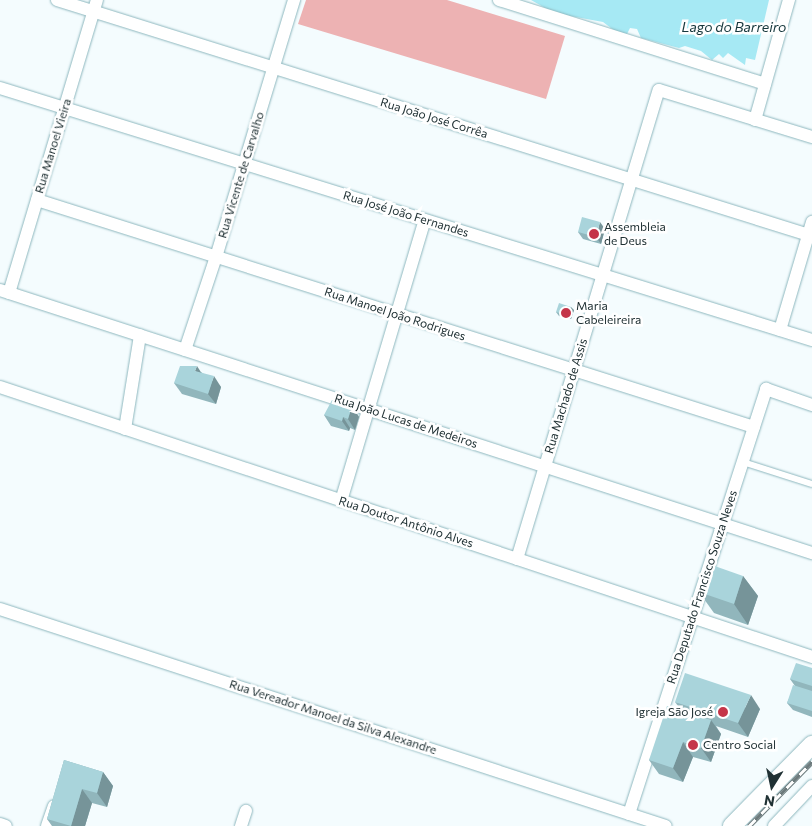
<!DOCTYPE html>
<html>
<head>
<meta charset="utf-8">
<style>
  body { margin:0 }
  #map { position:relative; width:812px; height:826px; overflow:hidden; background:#f4fcfe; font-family:Commissioner,sans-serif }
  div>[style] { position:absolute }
  .forest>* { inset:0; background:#edb2b3 }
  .water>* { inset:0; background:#a6e9f4 }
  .roads { filter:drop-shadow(0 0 1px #8db7be) drop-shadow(0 0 1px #8db7be) }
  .service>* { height:6px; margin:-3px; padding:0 3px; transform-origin:3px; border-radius:3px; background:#fff }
  .minor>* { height:12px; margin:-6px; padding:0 6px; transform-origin:6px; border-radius:6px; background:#fff }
  .secondary>* { height:18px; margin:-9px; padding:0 9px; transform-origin:9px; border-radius:9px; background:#fff }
  .rail>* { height:5px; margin-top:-2.5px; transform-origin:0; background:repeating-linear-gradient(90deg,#fff 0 9px,#6c7a7c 0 18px); box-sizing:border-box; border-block:1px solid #6c7a7c }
  .wall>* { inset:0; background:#91b6bc }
  .shaded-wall>* { inset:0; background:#769499 }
  .building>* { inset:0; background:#a9d4db }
  .dots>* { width:14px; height:14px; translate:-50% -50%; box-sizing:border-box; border:2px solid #fff; border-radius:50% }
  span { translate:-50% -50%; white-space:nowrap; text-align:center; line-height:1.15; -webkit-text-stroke:5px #fff; paint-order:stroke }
  .street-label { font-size:12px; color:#203134 }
  .poi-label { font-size:12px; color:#203134 }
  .left { translate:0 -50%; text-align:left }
  .right { translate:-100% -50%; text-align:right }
  .water-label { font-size:14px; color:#17383d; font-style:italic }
  .north { position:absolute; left:747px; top:761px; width:50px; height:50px; -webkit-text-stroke:4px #fff; paint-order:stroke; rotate:190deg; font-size:14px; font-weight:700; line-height:20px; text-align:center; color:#203134 }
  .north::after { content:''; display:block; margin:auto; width:18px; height:22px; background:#203134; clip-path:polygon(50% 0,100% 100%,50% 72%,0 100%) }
</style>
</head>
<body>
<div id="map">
  <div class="forest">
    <i style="clip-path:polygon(306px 0,447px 0,565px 36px,546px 99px,298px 24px)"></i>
  </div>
  <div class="water">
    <i style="clip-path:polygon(531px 0,769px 0,755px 60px,746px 58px,745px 65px,728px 53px,723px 58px,719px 54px,712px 60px,701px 51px,685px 46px,679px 48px,641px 38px,637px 29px,630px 28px,627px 34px,615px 31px,603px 22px,554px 13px)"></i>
  </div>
  <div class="roads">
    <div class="service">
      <i style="left:743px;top:462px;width:72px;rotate:17.7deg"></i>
    </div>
    <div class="minor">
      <i style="left:57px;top:0;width:791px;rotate:17.36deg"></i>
      <i style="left:499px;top:0;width:279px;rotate:17.5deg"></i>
      <i style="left:0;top:88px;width:850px;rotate:17.24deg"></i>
      <i style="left:755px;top:120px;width:125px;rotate:-74.2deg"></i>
      <i style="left:37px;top:200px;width:752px;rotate:17.57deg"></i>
      <i style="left:0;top:290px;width:854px;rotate:17.95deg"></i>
      <i style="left:9px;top:293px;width:306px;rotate:-73.3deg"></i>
      <i style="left:780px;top:330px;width:113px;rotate:-73.5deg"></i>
      <i style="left:185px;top:350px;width:98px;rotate:-71.6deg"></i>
      <i style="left:216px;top:257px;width:269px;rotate:-73.1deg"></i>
      <i style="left:0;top:387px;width:856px;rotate:18.39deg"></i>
      <i style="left:125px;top:429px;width:95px;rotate:-80.9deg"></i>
      <i style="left:341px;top:501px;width:293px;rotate:-73.4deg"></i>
      <i style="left:517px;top:559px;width:490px;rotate:-73.2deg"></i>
      <i style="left:659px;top:90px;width:160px;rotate:17.1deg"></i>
      <i style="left:0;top:609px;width:700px;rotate:18.05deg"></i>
      <i style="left:629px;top:814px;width:447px;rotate:-72.1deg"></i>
      <i style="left:766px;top:389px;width:49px;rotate:19.2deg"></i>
      <i style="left:0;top:824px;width:6px;rotate:18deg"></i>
      <i style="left:47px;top:826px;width:21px;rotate:-71deg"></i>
      <i style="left:241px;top:826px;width:16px;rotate:-72deg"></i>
      <i style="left:774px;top:826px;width:55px;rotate:-46.5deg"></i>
    </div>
    <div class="secondary">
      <i style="left:732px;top:826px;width:114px;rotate:-45.4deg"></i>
    </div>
  </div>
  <div class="rail">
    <i style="left:749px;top:826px;width:90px;rotate:-45.5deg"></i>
  </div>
  <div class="wall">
    <i style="clip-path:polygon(605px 229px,601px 244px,583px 239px,578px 232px)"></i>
    <i style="clip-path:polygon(574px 310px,571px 319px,559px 316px,556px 312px)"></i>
    <i style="clip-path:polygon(201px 372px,221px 387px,216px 404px,182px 394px,174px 383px)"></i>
    <i style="clip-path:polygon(352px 406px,359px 417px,355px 430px,350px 428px,349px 431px,331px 426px,324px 415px)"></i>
    <i style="clip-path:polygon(743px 576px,758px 596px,748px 625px,714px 613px,699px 592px)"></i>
    <i style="clip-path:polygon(812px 668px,812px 717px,793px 710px,787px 703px,795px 686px,790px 679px)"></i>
    <i style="clip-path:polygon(675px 702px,760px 709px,748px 737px,716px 726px,721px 734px,711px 762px,693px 757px,683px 782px,659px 774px,649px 760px,681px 710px)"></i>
    <i style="clip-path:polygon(64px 760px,103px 772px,113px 786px,107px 807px,92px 803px,85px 826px,52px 826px,47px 819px)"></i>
  </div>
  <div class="shaded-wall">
    <i style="clip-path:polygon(600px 222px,605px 229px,601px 244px,596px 237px)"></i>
    <i style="clip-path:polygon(571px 307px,574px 310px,571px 319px,569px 316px)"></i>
    <i style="clip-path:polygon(197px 366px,204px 377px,195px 371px)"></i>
    <i style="clip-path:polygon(214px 376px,221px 387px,216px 404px,208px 394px)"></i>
    <i style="clip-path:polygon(352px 406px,359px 417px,355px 430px,348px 419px)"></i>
    <i style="clip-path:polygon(343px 417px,350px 428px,349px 431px,342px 421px)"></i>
    <i style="clip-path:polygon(743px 576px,758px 596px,748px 625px,734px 604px)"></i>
    <i style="clip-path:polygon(751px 695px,760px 709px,748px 737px,738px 723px)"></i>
    <i style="clip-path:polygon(711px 720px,721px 734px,711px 762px,701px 748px)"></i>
    <i style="clip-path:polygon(683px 742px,693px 757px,683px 782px,673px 768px)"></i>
    <i style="clip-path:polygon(103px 772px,113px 786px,107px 807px,97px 793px)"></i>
    <i style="clip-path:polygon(82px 789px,92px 803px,85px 826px,71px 826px)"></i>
  </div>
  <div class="building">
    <i style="clip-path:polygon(582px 217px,600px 222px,596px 237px,578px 232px)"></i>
    <i style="clip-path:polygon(559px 303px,571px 307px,569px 316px,556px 312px)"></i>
    <i style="clip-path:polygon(180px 366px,197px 366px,195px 371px,214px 376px,208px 394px,174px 383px)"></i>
    <i style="clip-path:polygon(332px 400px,352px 406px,348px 419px,343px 417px,342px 421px,324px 415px)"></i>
    <i style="clip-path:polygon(709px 564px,743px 576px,734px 604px,699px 592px)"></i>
    <i style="clip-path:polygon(796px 663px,812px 668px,812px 686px,790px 679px)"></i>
    <i style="clip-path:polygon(685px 673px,751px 695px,738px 723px,675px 702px)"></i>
    <i style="clip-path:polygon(793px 685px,812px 691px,812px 711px,787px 703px)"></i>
    <i style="clip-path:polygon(667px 706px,711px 720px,701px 748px,683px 742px,673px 768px,649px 760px)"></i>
    <i style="clip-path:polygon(64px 760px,103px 772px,97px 793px,82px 789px,71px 826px,47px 819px)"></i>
  </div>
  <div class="dots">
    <i style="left:594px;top:234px;background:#c53549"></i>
    <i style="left:566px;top:313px;background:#c53549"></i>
    <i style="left:723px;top:712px;background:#c53549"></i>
    <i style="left:693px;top:745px;background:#c53549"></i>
  </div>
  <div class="street-label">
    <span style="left:434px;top:118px;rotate:17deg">Rua João José Corrêa</span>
    <span style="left:53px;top:146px;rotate:-73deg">Rua Manoel Vieira</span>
    <span style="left:241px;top:175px;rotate:-73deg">Rua Vicente de Carvalho</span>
    <span style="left:406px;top:214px;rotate:17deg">Rua José João Fernandes</span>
    <span style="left:395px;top:314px;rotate:18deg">Rua Manoel João Rodrigues</span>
    <span style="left:566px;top:396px;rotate:-73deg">Rua Machado de Assis</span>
    <span style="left:406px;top:421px;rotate:18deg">Rua João Lucas de Medeiros</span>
    <span style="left:406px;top:522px;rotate:18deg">Rua Doutor Antônio Alves</span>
    <span style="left:702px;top:587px;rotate:-72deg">Rua Deputado Francisco Souza Neves</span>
    <span style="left:333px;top:717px;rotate:18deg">Rua Vereador Manoel da Silva Alexandre</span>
  </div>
  <div class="poi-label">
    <span class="left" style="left:604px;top:234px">Assembleia<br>de Deus</span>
    <span class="left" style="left:576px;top:313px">Maria<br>Cabeleireira</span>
    <span class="right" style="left:713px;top:712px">Igreja São José</span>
    <span class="left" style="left:703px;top:745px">Centro Social</span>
  </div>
  <div class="water-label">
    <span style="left:734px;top:27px">Lago do Barreiro</span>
  </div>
  <div class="north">N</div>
</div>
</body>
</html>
